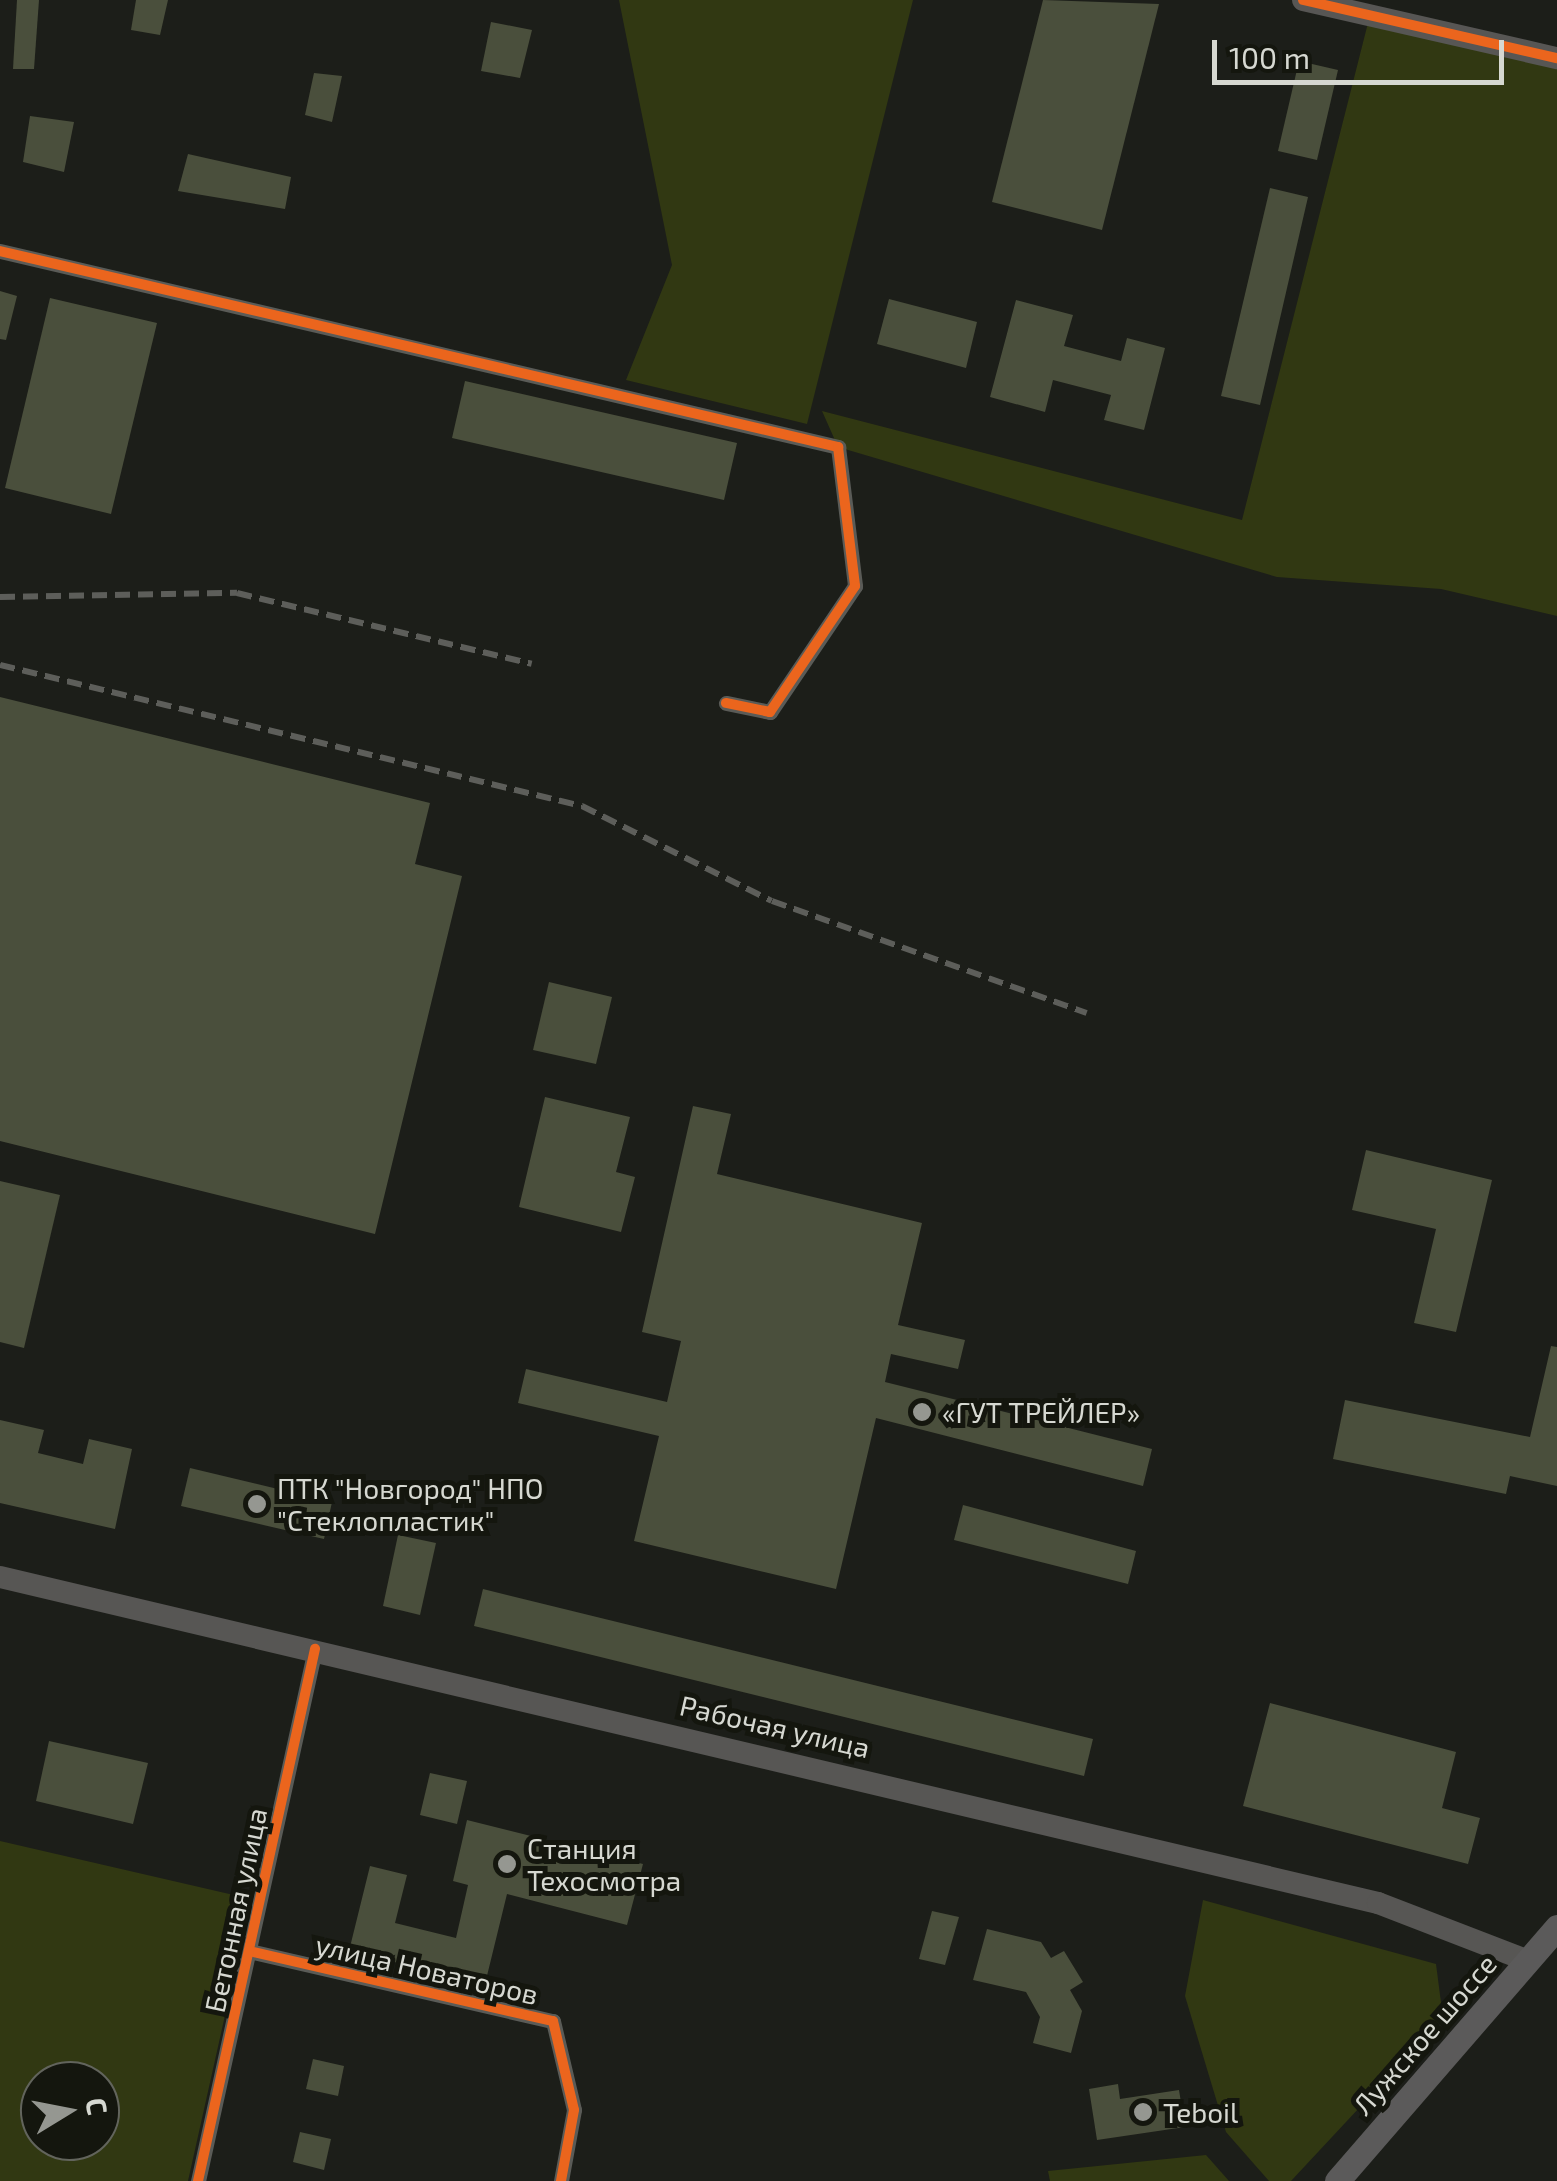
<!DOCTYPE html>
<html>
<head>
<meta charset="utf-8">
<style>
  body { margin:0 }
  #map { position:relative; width:1557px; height:2181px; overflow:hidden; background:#1c1e19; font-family:"Exo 2",sans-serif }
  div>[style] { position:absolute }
  .green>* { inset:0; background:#313812 }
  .building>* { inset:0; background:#4a4f3c }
  .street>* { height:15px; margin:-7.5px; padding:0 7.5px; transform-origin:7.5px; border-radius:7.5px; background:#5a5b57 }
  .secondary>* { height:22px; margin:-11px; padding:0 11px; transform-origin:11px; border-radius:11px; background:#575654 }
  .primary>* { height:25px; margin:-12.5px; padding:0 12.5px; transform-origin:12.5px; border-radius:12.5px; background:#5b5a5a }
  .rail>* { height:6px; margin-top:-3px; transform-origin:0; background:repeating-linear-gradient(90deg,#5d5e5a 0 15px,transparent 0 23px) }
  .cycleway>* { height:10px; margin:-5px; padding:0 5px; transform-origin:5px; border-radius:5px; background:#eb651d }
  .dots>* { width:28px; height:28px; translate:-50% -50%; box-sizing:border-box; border:5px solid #14160e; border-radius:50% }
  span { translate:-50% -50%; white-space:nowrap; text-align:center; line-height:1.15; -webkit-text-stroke:10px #14160e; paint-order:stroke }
  .poi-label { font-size:28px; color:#d6d8d1 }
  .left { translate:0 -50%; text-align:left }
  .street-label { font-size:28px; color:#d6d8d1 }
  .north { position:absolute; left:20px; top:2061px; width:100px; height:100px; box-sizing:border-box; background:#14160e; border:2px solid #62645c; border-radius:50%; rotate:80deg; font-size:28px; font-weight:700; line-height:40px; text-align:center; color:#d6d8d1 }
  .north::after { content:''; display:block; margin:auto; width:35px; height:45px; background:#959791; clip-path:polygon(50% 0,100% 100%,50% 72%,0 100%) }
  .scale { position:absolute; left:1212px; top:40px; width:292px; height:45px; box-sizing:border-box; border:5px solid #d6d8d1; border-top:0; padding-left:12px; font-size:30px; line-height:35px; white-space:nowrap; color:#d6d8d1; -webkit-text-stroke:8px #14160e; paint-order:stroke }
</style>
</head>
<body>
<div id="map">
  <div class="green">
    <i style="clip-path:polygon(619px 0,913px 0,807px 424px,626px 380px,672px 265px)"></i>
    <i style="clip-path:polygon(1370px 15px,1557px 58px,1557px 616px,1441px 589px,1277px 577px,838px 447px,822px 411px,1242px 520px)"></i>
    <i style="clip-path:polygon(evenodd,0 1841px,251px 1899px,188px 2181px,0 2181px,0 1841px,40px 2081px,100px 2081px,100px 2141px,40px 2141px,40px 2081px)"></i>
    <i style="clip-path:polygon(1203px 1900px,1436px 1964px,1443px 2018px,1291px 2181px,1269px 2181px,1226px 2132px,1185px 1996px)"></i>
    <i style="clip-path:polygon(1206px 2155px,1229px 2181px,1050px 2181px,1048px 2171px)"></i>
  </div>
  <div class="building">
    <i style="clip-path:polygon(17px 0,39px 0,34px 69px,13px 69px)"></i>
    <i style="clip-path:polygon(136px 0,168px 0,160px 35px,131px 30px)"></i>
    <i style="clip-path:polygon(1043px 0,1159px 4px,1102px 230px,992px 202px)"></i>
    <i style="clip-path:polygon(491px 22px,532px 30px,520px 78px,481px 71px)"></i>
    <i style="clip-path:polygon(1299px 61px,1338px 70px,1317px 160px,1278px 151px)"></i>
    <i style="clip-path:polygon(314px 73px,342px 76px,332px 122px,305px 115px)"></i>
    <i style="clip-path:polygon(30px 116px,74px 122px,64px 172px,23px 162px)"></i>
    <i style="clip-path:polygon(188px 154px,291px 177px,285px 209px,178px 191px)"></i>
    <i style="clip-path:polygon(1270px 188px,1308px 197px,1260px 405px,1221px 396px)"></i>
    <i style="clip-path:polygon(0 291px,17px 296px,6px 340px,0 339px)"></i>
    <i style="clip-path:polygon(50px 298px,157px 323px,111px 514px,5px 488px)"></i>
    <i style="clip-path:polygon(889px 299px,977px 322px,966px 368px,877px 344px)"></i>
    <i style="clip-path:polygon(1016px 300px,1073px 315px,1064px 346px,1121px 361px,1127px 338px,1165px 348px,1144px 430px,1104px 420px,1111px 395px,1053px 380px,1045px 412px,990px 397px)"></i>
    <i style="clip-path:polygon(465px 381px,737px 443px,724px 500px,452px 438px)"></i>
    <i style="clip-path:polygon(0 697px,430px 803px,415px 864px,462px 876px,375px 1234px,0 1141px)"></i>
    <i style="clip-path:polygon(549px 982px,612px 997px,596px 1064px,533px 1050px)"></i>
    <i style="clip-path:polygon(545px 1097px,630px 1117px,616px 1172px,635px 1177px,621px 1232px,519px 1207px)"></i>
    <i style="clip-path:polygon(693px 1106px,731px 1114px,717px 1174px,922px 1223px,898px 1325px,965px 1340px,958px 1369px,891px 1354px,885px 1382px,1152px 1449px,1143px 1486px,876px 1418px,836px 1589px,634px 1541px,659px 1436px,518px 1403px,526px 1369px,667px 1402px,681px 1341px,642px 1332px)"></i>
    <i style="clip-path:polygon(1366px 1150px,1492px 1180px,1456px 1332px,1414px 1323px,1436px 1229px,1352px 1210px)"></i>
    <i style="clip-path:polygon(0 1181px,60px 1195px,24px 1348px,0 1342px)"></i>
    <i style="clip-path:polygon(1551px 1346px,1557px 1347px,1557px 1486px,1510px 1476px,1506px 1494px,1333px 1459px,1345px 1400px,1530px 1437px)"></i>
    <i style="clip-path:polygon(0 1420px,44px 1430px,38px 1453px,83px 1464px,89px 1439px,132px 1449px,115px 1529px,0 1503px)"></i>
    <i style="clip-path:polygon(190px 1468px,332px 1502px,324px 1539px,181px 1506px)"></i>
    <i style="clip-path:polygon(963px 1505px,1136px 1551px,1128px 1584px,954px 1540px)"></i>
    <i style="clip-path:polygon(398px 1535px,436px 1543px,420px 1615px,383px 1606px)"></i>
    <i style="clip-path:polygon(483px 1589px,1093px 1739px,1084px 1776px,474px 1626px)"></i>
    <i style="clip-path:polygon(1270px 1703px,1456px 1752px,1442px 1808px,1480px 1818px,1468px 1864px,1243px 1806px)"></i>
    <i style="clip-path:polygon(49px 1741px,148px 1763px,133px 1824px,36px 1801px)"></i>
    <i style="clip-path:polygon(430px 1773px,467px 1781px,457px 1824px,420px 1815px)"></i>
    <i style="clip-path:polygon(467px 1820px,643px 1864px,627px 1925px,507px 1894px,485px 1984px,349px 1951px,370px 1866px,407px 1875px,395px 1923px,456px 1938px,468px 1885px,453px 1881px)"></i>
    <i style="clip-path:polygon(932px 1911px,959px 1917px,945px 1965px,919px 1959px)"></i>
    <i style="clip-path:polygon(987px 1929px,1041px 1942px,1051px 1958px,1064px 1951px,1083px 1982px,1070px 1990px,1082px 2011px,1071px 2053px,1033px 2043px,1040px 2017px,1026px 1992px,973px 1980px)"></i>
    <i style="clip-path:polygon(313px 2059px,344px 2066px,338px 2096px,306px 2089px)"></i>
    <i style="clip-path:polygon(1118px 2084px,1120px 2099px,1179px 2090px,1185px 2127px,1097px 2140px,1089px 2089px)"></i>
    <i style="clip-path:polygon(300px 2132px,331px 2139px,324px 2170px,293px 2162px)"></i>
  </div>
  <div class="street">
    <i style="left:0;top:251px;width:861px;rotate:13.16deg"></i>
    <i style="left:838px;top:447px;width:140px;rotate:83deg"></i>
    <i style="left:855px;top:586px;width:152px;rotate:124deg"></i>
    <i style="left:770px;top:712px;width:45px;rotate:-168.4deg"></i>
    <i style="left:249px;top:1951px;width:312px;rotate:13deg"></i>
    <i style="left:553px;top:2021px;width:91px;rotate:76.7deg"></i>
    <i style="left:574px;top:2110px;width:72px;rotate:100.4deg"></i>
    <i style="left:198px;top:2181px;width:545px;rotate:-77.6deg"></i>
  </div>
  <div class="secondary">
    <i style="left:1303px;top:0;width:261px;rotate:12.9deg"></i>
    <i style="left:0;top:1577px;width:1416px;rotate:13.31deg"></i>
    <i style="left:1378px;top:1903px;width:161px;rotate:21.1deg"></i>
  </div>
  <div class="primary">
    <i style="left:1337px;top:2181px;width:336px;rotate:-49.1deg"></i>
  </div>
  <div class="rail">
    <i style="left:0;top:597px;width:237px;rotate:-1deg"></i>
    <i style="left:237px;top:593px;width:303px;rotate:13.5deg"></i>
    <i style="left:0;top:665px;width:599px;rotate:13.62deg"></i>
    <i style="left:582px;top:806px;width:212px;rotate:26.6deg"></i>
    <i style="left:772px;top:901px;width:334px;rotate:19.6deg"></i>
  </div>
  <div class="cycleway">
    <i style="left:1303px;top:0;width:261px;rotate:12.9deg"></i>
    <i style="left:0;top:251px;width:861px;rotate:13.16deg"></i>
    <i style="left:838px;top:447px;width:140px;rotate:83deg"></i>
    <i style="left:855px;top:586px;width:152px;rotate:124deg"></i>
    <i style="left:770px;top:712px;width:45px;rotate:-168.4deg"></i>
    <i style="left:249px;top:1951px;width:312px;rotate:13deg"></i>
    <i style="left:553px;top:2021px;width:91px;rotate:76.7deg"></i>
    <i style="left:574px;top:2110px;width:72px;rotate:100.4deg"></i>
    <i style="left:198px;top:2181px;width:545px;rotate:-77.6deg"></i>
  </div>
  <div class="dots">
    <i style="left:922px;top:1412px;background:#959791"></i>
    <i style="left:257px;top:1504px;background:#959791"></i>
    <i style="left:507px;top:1864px;background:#959791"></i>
    <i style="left:1143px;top:2112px;background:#959791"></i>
  </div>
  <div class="poi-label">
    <span class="left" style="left:942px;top:1412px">«ГУТ ТРЕЙЛЕР»</span>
    <span class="left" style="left:277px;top:1504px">ПТК "Новгород" НПО<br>"Стеклопластик"</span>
    <span class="left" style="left:527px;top:1864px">Станция<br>Техосмотра</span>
    <span class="left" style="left:1163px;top:2112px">Teboil</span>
  </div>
  <div class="street-label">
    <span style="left:775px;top:1726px;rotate:13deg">Рабочая улица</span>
    <span style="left:235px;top:1910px;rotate:-78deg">Бетонная улица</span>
    <span style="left:427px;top:1969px;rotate:13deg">улица Новаторов</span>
    <span style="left:1424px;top:2034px;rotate:-49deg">Лужское шоссе</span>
  </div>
  <div class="north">С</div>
  <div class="scale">100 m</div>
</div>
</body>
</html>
